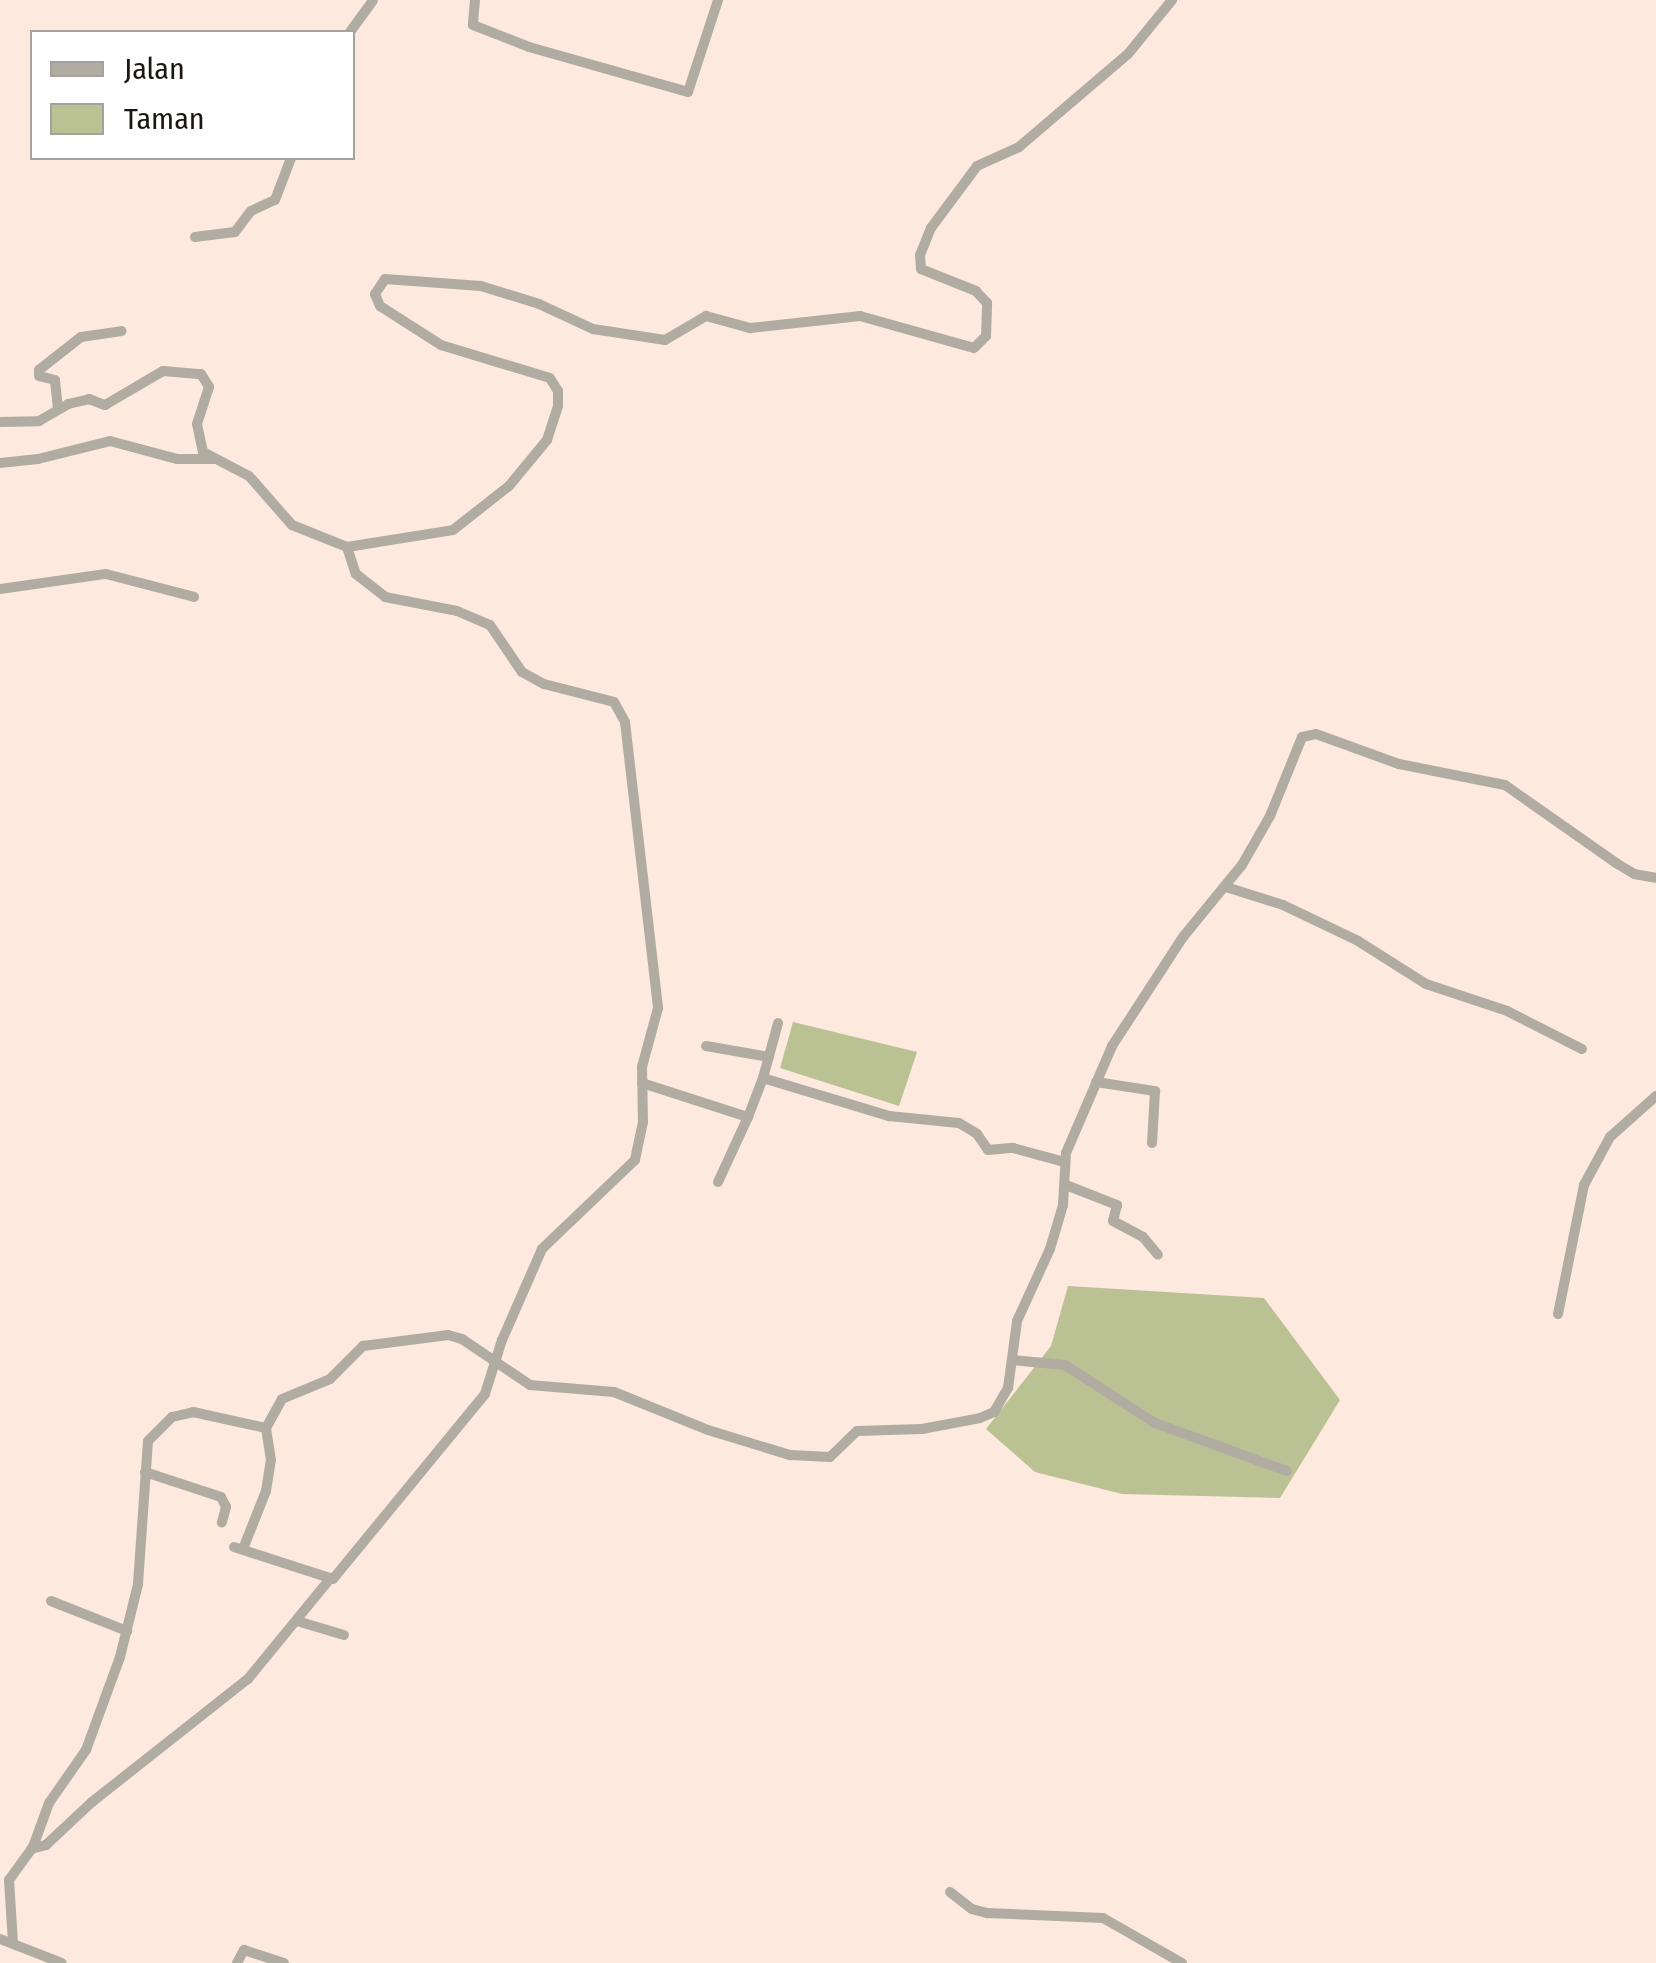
<!DOCTYPE html>
<html>
<head>
<meta charset="utf-8">
<style>
  body { margin:0 }
  #map { position:relative; width:1656px; height:1963px; overflow:hidden; background:#fde9dd; font-family:"Fira Sans Condensed",sans-serif }
  div>[style] { position:absolute }
  .green>* { inset:0; background:#bac294 }
  .minor>* { height:10px; margin:-5px; padding:0 5px; transform-origin:5px; border-radius:5px; background:#b1aca2 }
  span { translate:-50% -50%; white-space:nowrap; text-align:center; line-height:1.15; -webkit-text-stroke:8px #fff; paint-order:stroke }
  .legend { position:absolute; left:30px; top:30px; width:325px; height:130px; box-sizing:border-box; background:#fff; border:2px solid #a5a19f; margin:0; padding:12px 18px; list-style:none; font-size:30px; color:#1d1510 }
  .legend li { display:flex; align-items:center; gap:20px; height:50px }
  .legend b { width:50px; border:2px solid #a5a19f }
</style>
</head>
<body>
<div id="map">
  <div class="green">
    <i style="clip-path:polygon(793px 1022px,917px 1052px,899px 1106px,780px 1068px)"></i>
    <i style="clip-path:polygon(1068px 1286px,1264px 1298px,1340px 1400px,1280px 1498px,1122px 1494px,1035px 1472px,986px 1429px,1051px 1346px)"></i>
  </div>
  <div class="minor">
    <i style="left:475px;top:0;width:25px;rotate:95deg"></i>
    <i style="left:473px;top:25px;width:60px;rotate:21.4deg"></i>
    <i style="left:529px;top:47px;width:165px;rotate:15.8deg"></i>
    <i style="left:688px;top:92px;width:97px;rotate:-71.9deg"></i>
    <i style="left:350px;top:32px;width:39px;rotate:-54deg"></i>
    <i style="left:195px;top:237px;width:40px;rotate:-7.1deg"></i>
    <i style="left:235px;top:232px;width:26px;rotate:-53deg"></i>
    <i style="left:251px;top:211px;width:26px;rotate:-25deg"></i>
    <i style="left:275px;top:200px;width:45px;rotate:-69.1deg"></i>
    <i style="left:58px;top:409px;width:29px;rotate:-96deg"></i>
    <i style="left:55px;top:380px;width:16px;rotate:-166deg"></i>
    <i style="left:39px;top:376px;width:6px;rotate:-90deg"></i>
    <i style="left:39px;top:370px;width:53px;rotate:-38.2deg"></i>
    <i style="left:81px;top:337px;width:41px;rotate:-8.3deg"></i>
    <i style="left:0;top:422px;width:39px;rotate:-1deg"></i>
    <i style="left:39px;top:421px;width:34px;rotate:-30deg"></i>
    <i style="left:68px;top:404px;width:22px;rotate:-13deg"></i>
    <i style="left:89px;top:399px;width:17px;rotate:21deg"></i>
    <i style="left:105px;top:405px;width:67px;rotate:-30.4deg"></i>
    <i style="left:163px;top:371px;width:38px;rotate:5deg"></i>
    <i style="left:201px;top:374px;width:15px;rotate:58deg"></i>
    <i style="left:209px;top:387px;width:39px;rotate:108deg"></i>
    <i style="left:197px;top:424px;width:29px;rotate:78deg"></i>
    <i style="left:203px;top:452px;width:52px;rotate:27.6deg"></i>
    <i style="left:249px;top:476px;width:65px;rotate:48.7deg"></i>
    <i style="left:292px;top:525px;width:59px;rotate:21.8deg"></i>
    <i style="left:347px;top:547px;width:28px;rotate:72deg"></i>
    <i style="left:356px;top:574px;width:37px;rotate:38deg"></i>
    <i style="left:385px;top:597px;width:73px;rotate:11deg"></i>
    <i style="left:457px;top:611px;width:36px;rotate:23deg"></i>
    <i style="left:490px;top:625px;width:57px;rotate:55.8deg"></i>
    <i style="left:522px;top:672px;width:25px;rotate:29deg"></i>
    <i style="left:544px;top:684px;width:72px;rotate:14.4deg"></i>
    <i style="left:614px;top:702px;width:23px;rotate:61deg"></i>
    <i style="left:625px;top:722px;width:288px;rotate:83.4deg"></i>
    <i style="left:658px;top:1008px;width:61px;rotate:105.2deg"></i>
    <i style="left:642px;top:1067px;width:55px;rotate:89deg"></i>
    <i style="left:643px;top:1122px;width:39px;rotate:102deg"></i>
    <i style="left:635px;top:1160px;width:129px;rotate:136.3deg"></i>
    <i style="left:542px;top:1249px;width:99px;rotate:113.7deg"></i>
    <i style="left:502px;top:1340px;width:57px;rotate:107.5deg"></i>
    <i style="left:485px;top:1394px;width:239px;rotate:129.4deg"></i>
    <i style="left:333px;top:1579px;width:104px;rotate:-162.1deg"></i>
    <i style="left:0;top:463px;width:38px;rotate:-6deg"></i>
    <i style="left:38px;top:459px;width:74px;rotate:-14deg"></i>
    <i style="left:110px;top:441px;width:69px;rotate:15deg"></i>
    <i style="left:177px;top:459px;width:37px"></i>
    <i style="left:347px;top:547px;width:107px;rotate:-9.1deg"></i>
    <i style="left:453px;top:530px;width:71px;rotate:-38.2deg"></i>
    <i style="left:509px;top:486px;width:60px;rotate:-50.4deg"></i>
    <i style="left:547px;top:440px;width:36px;rotate:-72deg"></i>
    <i style="left:558px;top:406px;width:15px;rotate:-90deg"></i>
    <i style="left:558px;top:391px;width:15px;rotate:-122deg"></i>
    <i style="left:550px;top:378px;width:114px;rotate:-163.2deg"></i>
    <i style="left:441px;top:345px;width:72px;rotate:-147.4deg"></i>
    <i style="left:380px;top:306px;width:13px;rotate:-113deg"></i>
    <i style="left:375px;top:294px;width:18px;rotate:-56deg"></i>
    <i style="left:385px;top:279px;width:96px;rotate:4.2deg"></i>
    <i style="left:481px;top:286px;width:61px;rotate:17.2deg"></i>
    <i style="left:539px;top:304px;width:60px;rotate:24.8deg"></i>
    <i style="left:593px;top:329px;width:73px;rotate:8.7deg"></i>
    <i style="left:665px;top:340px;width:48px;rotate:-30.3deg"></i>
    <i style="left:706px;top:316px;width:46px;rotate:15.3deg"></i>
    <i style="left:750px;top:328px;width:111px;rotate:-6.2deg"></i>
    <i style="left:860px;top:316px;width:118px;rotate:15.7deg"></i>
    <i style="left:974px;top:348px;width:17px;rotate:-45deg"></i>
    <i style="left:986px;top:336px;width:33px;rotate:-88deg"></i>
    <i style="left:987px;top:303px;width:16px;rotate:-133deg"></i>
    <i style="left:976px;top:291px;width:59px;rotate:-158.2deg"></i>
    <i style="left:921px;top:269px;width:14px;rotate:-94deg"></i>
    <i style="left:920px;top:255px;width:29px;rotate:-68deg"></i>
    <i style="left:931px;top:228px;width:77px;rotate:-53.4deg"></i>
    <i style="left:977px;top:166px;width:46px;rotate:-24.3deg"></i>
    <i style="left:1019px;top:147px;width:143px;rotate:-40.5deg"></i>
    <i style="left:1128px;top:54px;width:70px;rotate:-50.8deg"></i>
    <i style="left:0;top:589px;width:107px;rotate:-8.1deg"></i>
    <i style="left:106px;top:574px;width:91px;rotate:14.6deg"></i>
    <i style="left:1226px;top:887px;width:60px;rotate:17.5deg"></i>
    <i style="left:1283px;top:905px;width:83px;rotate:25.6deg"></i>
    <i style="left:1358px;top:941px;width:80px;rotate:32.3deg"></i>
    <i style="left:1426px;top:984px;width:85px;rotate:18.4deg"></i>
    <i style="left:1507px;top:1011px;width:84px;rotate:26.9deg"></i>
    <i style="left:706px;top:1046px;width:64px;rotate:9.9deg"></i>
    <i style="left:763px;top:1078px;width:57px;rotate:-74.7deg"></i>
    <i style="left:1096px;top:1082px;width:60px;rotate:8.7deg"></i>
    <i style="left:1155px;top:1091px;width:52px;rotate:93.3deg"></i>
    <i style="left:642px;top:1083px;width:111px;rotate:17.8deg"></i>
    <i style="left:748px;top:1117px;width:42px;rotate:-69deg"></i>
    <i style="left:763px;top:1078px;width:132px;rotate:16.8deg"></i>
    <i style="left:889px;top:1116px;width:70px;rotate:5.7deg"></i>
    <i style="left:959px;top:1123px;width:21px;rotate:31deg"></i>
    <i style="left:977px;top:1134px;width:19px;rotate:55deg"></i>
    <i style="left:988px;top:1150px;width:25px;rotate:-5deg"></i>
    <i style="left:1013px;top:1148px;width:54px;rotate:15.1deg"></i>
    <i style="left:718px;top:1182px;width:72px;rotate:-65.2deg"></i>
    <i style="left:1066px;top:1185px;width:55px;rotate:21.4deg"></i>
    <i style="left:1117px;top:1205px;width:16px;rotate:104deg"></i>
    <i style="left:1113px;top:1221px;width:34px;rotate:28deg"></i>
    <i style="left:1143px;top:1237px;width:23px;rotate:50deg"></i>
    <i style="left:1558px;top:1314px;width:132px;rotate:-78.6deg"></i>
    <i style="left:1584px;top:1185px;width:55px;rotate:-61.6deg"></i>
    <i style="left:1610px;top:1137px;width:62px;rotate:-41.7deg"></i>
    <i style="left:1012px;top:1360px;width:53px;rotate:5.4deg"></i>
    <i style="left:1065px;top:1365px;width:107px;rotate:32.8deg"></i>
    <i style="left:1155px;top:1423px;width:140px;rotate:20deg"></i>
    <i style="left:145px;top:1472px;width:80px;rotate:18.2deg"></i>
    <i style="left:221px;top:1497px;width:11px;rotate:63deg"></i>
    <i style="left:226px;top:1507px;width:16px;rotate:105deg"></i>
    <i style="left:243px;top:1549px;width:62px;rotate:-68.4deg"></i>
    <i style="left:266px;top:1491px;width:31px;rotate:-81deg"></i>
    <i style="left:271px;top:1460px;width:32px;rotate:-99deg"></i>
    <i style="left:51px;top:1601px;width:82px;rotate:21.5deg"></i>
    <i style="left:297px;top:1621px;width:49px;rotate:16.6deg"></i>
    <i style="left:31px;top:1849px;width:16px;rotate:-15deg"></i>
    <i style="left:46px;top:1845px;width:63px;rotate:-43.1deg"></i>
    <i style="left:92px;top:1802px;width:199px;rotate:-38.3deg"></i>
    <i style="left:248px;top:1679px;width:128px;rotate:-50.7deg"></i>
    <i style="left:950px;top:1892px;width:28px;rotate:38deg"></i>
    <i style="left:972px;top:1909px;width:16px;rotate:15deg"></i>
    <i style="left:987px;top:1913px;width:116px;rotate:2.5deg"></i>
    <i style="left:1103px;top:1918px;width:91px;rotate:29.7deg"></i>
    <i style="left:0;top:1939px;width:66px;rotate:21.2deg"></i>
    <i style="left:13px;top:1943px;width:63px;rotate:-93.6deg"></i>
    <i style="left:9px;top:1880px;width:41px;rotate:-54deg"></i>
    <i style="left:33px;top:1847px;width:47px;rotate:-70deg"></i>
    <i style="left:49px;top:1803px;width:65px;rotate:-55.1deg"></i>
    <i style="left:86px;top:1750px;width:99px;rotate:-69.9deg"></i>
    <i style="left:120px;top:1657px;width:75px;rotate:-76.1deg"></i>
    <i style="left:138px;top:1584px;width:143px;rotate:-86deg"></i>
    <i style="left:148px;top:1441px;width:34px;rotate:-45deg"></i>
    <i style="left:172px;top:1417px;width:22px;rotate:-13deg"></i>
    <i style="left:193px;top:1412px;width:75px;rotate:12.4deg"></i>
    <i style="left:266px;top:1428px;width:33px;rotate:-61deg"></i>
    <i style="left:282px;top:1399px;width:52px;rotate:-22.6deg"></i>
    <i style="left:330px;top:1379px;width:47px;rotate:-45deg"></i>
    <i style="left:363px;top:1346px;width:86px;rotate:-7.4deg"></i>
    <i style="left:448px;top:1335px;width:15px;rotate:16deg"></i>
    <i style="left:462px;top:1339px;width:82px;rotate:34.1deg"></i>
    <i style="left:530px;top:1385px;width:84px;rotate:4.8deg"></i>
    <i style="left:614px;top:1392px;width:101px;rotate:22deg"></i>
    <i style="left:708px;top:1430px;width:86px;rotate:17deg"></i>
    <i style="left:790px;top:1455px;width:40px;rotate:2.9deg"></i>
    <i style="left:830px;top:1457px;width:37px;rotate:-44deg"></i>
    <i style="left:857px;top:1431px;width:65px;rotate:-1.8deg"></i>
    <i style="left:922px;top:1429px;width:59px;rotate:-10.7deg"></i>
    <i style="left:980px;top:1418px;width:15px;rotate:-23deg"></i>
    <i style="left:994px;top:1412px;width:28px;rotate:-60deg"></i>
    <i style="left:1008px;top:1388px;width:68px;rotate:-82.3deg"></i>
    <i style="left:1017px;top:1321px;width:79px;rotate:-65.4deg"></i>
    <i style="left:1050px;top:1249px;width:46px;rotate:-73.5deg"></i>
    <i style="left:1063px;top:1205px;width:52px;rotate:-86.7deg"></i>
    <i style="left:1066px;top:1153px;width:116px;rotate:-66.7deg"></i>
    <i style="left:1112px;top:1046px;width:130px;rotate:-56.9deg"></i>
    <i style="left:1183px;top:937px;width:93px;rotate:-50.7deg"></i>
    <i style="left:1242px;top:865px;width:56px;rotate:-60.3deg"></i>
    <i style="left:1270px;top:816px;width:85px;rotate:-67.9deg"></i>
    <i style="left:1302px;top:737px;width:14px;rotate:-12deg"></i>
    <i style="left:1316px;top:734px;width:88px;rotate:19.9deg"></i>
    <i style="left:1399px;top:764px;width:108px;rotate:11.2deg"></i>
    <i style="left:1505px;top:785px;width:136px;rotate:35.1deg"></i>
    <i style="left:1616px;top:863px;width:21px;rotate:31deg"></i>
    <i style="left:1634px;top:874px;width:22px;rotate:10deg"></i>
    <i style="left:237px;top:1963px;width:15px;rotate:-62deg"></i>
    <i style="left:244px;top:1950px;width:42px;rotate:18deg"></i>
  </div>
  <ul class="legend">
  <li><b style="height:12px;background:#b1aca2"></b>Jalan</li>
  <li><b style="height:28px;background:#bac294"></b>Taman</li>
  </ul>
</div>
</body>
</html>
